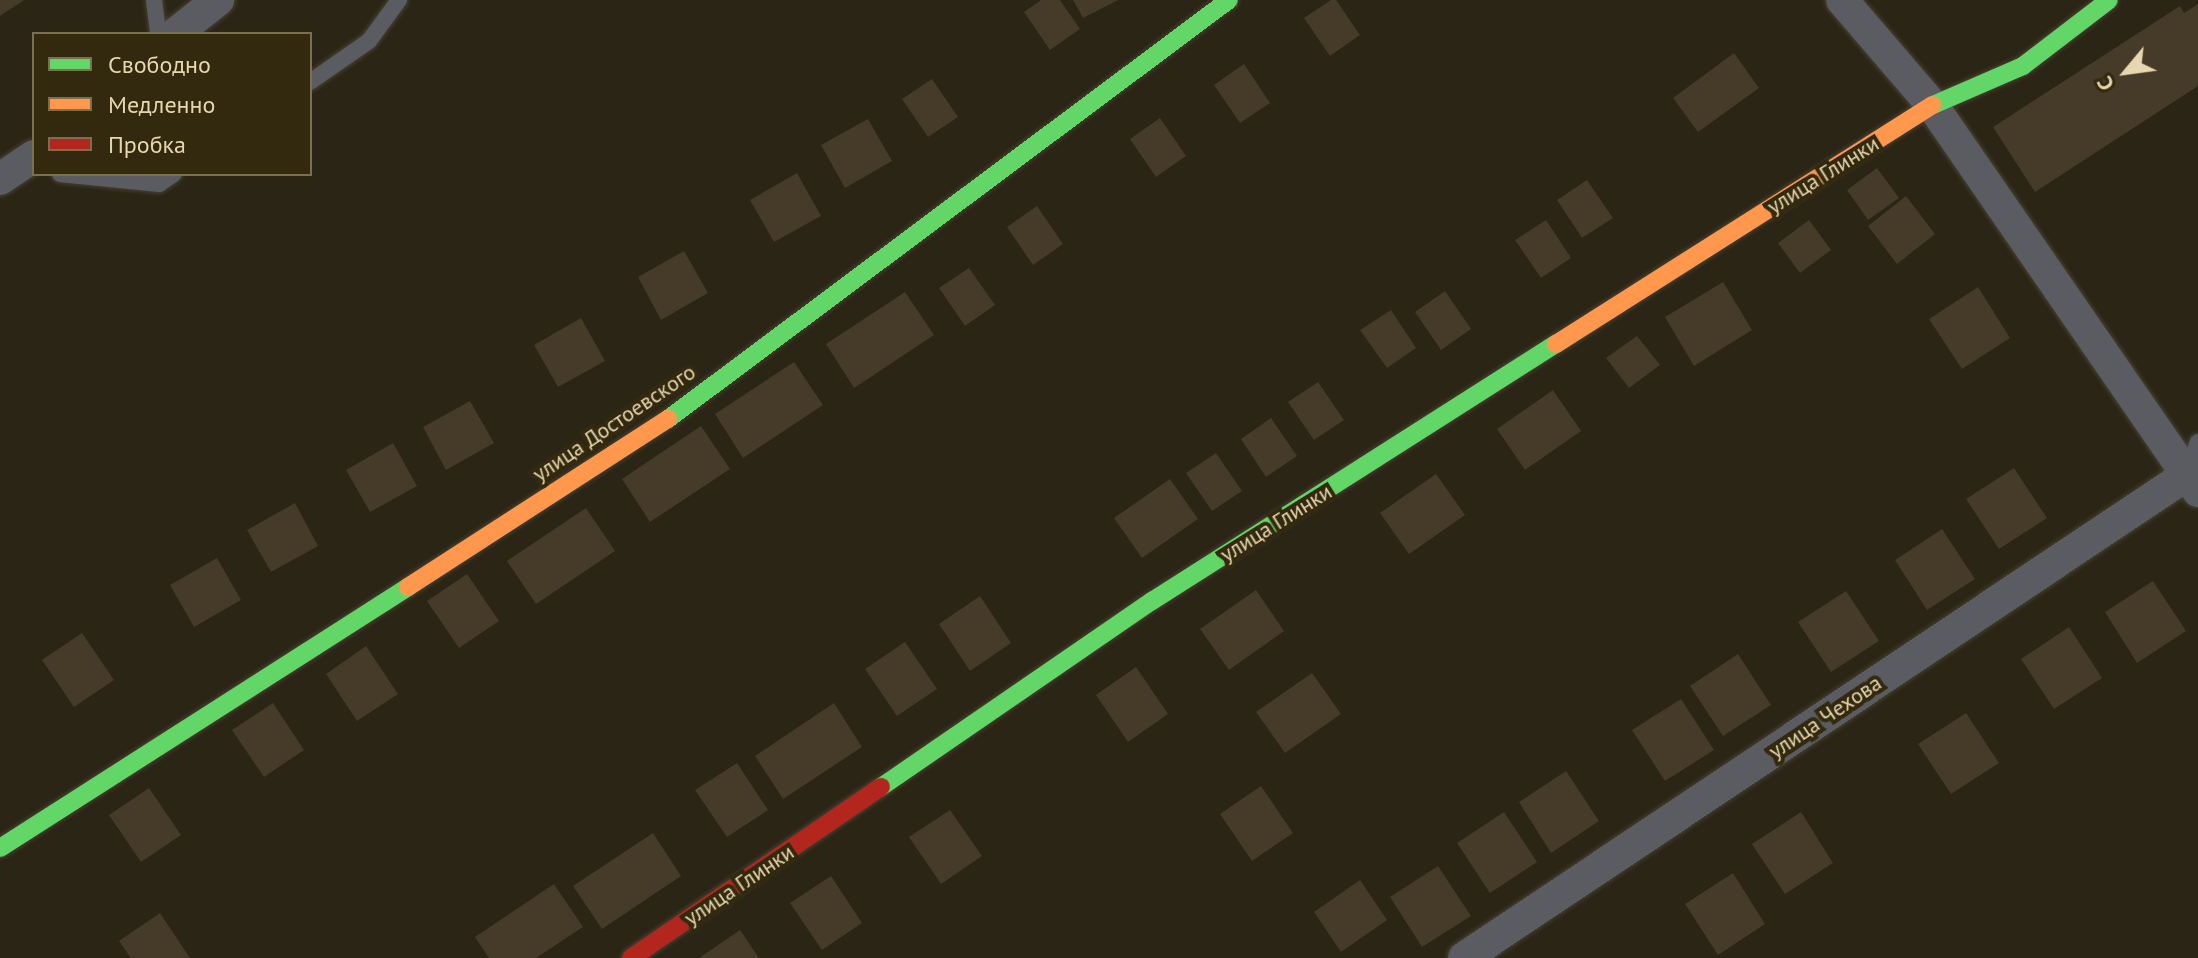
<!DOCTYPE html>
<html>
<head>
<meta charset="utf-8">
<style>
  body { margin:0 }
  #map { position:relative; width:2198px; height:958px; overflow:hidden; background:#2b2516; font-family:"PT Sans",sans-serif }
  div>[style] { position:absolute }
  .building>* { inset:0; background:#463a28 }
  .roads { filter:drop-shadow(0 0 2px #474130) drop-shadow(0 0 2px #474130) }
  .lane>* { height:16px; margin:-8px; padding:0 8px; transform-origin:8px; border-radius:8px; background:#5a5c61 }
  .street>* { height:32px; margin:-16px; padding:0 16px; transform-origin:16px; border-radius:16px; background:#5a5c61 }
  .fast>* { height:18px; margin:-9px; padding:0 9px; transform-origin:9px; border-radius:9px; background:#63d668 }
  .slow>* { height:18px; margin:-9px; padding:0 9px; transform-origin:9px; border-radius:9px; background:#ff974d }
  .jam>* { height:18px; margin:-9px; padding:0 9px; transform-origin:9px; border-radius:9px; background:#b3261e }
  span { translate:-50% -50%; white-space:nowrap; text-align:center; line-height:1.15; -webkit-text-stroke:8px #33290e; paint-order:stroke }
  .street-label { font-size:22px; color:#e7d7b0 }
  .legend { position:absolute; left:32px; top:32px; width:280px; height:144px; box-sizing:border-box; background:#33290e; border:2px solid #7b6f4f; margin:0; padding:10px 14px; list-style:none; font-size:24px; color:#e7d7b0 }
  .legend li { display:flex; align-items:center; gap:16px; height:40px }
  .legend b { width:40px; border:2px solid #7b6f4f }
  .north { position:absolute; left:2086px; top:32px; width:80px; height:80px; -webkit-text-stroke:6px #33290e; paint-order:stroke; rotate:241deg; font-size:22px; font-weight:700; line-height:32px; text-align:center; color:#e7d7b0 }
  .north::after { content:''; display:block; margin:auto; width:28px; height:36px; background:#e7d7b0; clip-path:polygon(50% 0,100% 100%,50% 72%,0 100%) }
</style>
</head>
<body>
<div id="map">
  <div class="building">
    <i style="clip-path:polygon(0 0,24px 0,0 16px)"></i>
    <i style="clip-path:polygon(1041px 0,1060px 0,1080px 29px,1050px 50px,1024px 12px)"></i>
    <i style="clip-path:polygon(1073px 0,1118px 0,1083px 18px)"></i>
    <i style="clip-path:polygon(1331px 0,1336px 0,1360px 35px,1330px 56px,1304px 18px)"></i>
    <i style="clip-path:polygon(2198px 4px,2198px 86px,2035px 192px,1993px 127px,2180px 6px,2184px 13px)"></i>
    <i style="clip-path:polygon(1734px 53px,1759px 88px,1698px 132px,1673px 98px)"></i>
    <i style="clip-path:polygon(1244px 64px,1270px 103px,1240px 123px,1214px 85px)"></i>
    <i style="clip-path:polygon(932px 79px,958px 117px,928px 137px,902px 99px)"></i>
    <i style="clip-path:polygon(1160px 118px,1186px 156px,1156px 177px,1130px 139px)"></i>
    <i style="clip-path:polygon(868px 119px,892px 161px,845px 188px,821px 145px)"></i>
    <i style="clip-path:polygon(1877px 168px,1899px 198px,1868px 220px,1847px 190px)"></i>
    <i style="clip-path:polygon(797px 173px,821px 216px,774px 242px,750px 200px)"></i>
    <i style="clip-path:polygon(1587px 180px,1613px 218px,1582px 238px,1557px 200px)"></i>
    <i style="clip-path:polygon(1906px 196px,1935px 234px,1897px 264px,1868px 226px)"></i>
    <i style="clip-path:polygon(1037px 206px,1063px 244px,1033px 265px,1007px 227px)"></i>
    <i style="clip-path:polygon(1546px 220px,1571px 258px,1541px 278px,1515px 240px)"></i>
    <i style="clip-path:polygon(1809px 220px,1831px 250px,1800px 273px,1778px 243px)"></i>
    <i style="clip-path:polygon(684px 251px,708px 293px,661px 320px,638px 277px)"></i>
    <i style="clip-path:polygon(969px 268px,995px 305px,965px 326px,939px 288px)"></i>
    <i style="clip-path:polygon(1723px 282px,1752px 330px,1694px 366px,1665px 317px)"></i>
    <i style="clip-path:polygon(1978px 287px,2010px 338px,1962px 369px,1929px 319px)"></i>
    <i style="clip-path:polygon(1445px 291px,1471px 329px,1441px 350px,1415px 312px)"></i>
    <i style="clip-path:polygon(905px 292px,934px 335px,854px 388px,826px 344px)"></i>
    <i style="clip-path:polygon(1391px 310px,1416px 348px,1387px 368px,1360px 330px)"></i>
    <i style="clip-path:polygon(581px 318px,605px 361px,558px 387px,534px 345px)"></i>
    <i style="clip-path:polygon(1637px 336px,1660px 365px,1629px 388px,1606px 358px)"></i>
    <i style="clip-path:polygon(794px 362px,823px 405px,743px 458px,715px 414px)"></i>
    <i style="clip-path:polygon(1318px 382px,1344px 420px,1314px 440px,1288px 402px)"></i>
    <i style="clip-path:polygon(1553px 390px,1581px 431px,1525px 470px,1497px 429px)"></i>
    <i style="clip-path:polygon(470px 401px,494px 443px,446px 470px,423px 427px)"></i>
    <i style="clip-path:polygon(1271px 418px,1297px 456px,1266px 477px,1241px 439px)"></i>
    <i style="clip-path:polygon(701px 426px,730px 469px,650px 522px,622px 479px)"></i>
    <i style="clip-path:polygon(393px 443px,417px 486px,370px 512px,346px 470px)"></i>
    <i style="clip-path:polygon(1216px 453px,1242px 491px,1212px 511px,1186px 473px)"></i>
    <i style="clip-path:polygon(2014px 468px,2047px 518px,1999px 549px,1966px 499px)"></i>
    <i style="clip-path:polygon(1436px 474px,1465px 515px,1409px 554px,1380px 513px)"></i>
    <i style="clip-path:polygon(1170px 479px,1198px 519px,1142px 558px,1114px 518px)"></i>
    <i style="clip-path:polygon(295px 503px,318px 546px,271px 572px,247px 530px)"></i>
    <i style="clip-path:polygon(586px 508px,615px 551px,536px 604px,507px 561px)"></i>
    <i style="clip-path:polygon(1942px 529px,1975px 579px,1927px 610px,1895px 560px)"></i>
    <i style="clip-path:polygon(217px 558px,241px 600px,194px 627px,170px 585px)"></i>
    <i style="clip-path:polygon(467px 574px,499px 621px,459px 648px,427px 601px)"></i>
    <i style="clip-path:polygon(2153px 581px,2186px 631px,2137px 663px,2105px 612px)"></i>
    <i style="clip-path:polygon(1256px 590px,1284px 631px,1229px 670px,1200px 629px)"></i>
    <i style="clip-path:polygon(1846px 591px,1879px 641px,1831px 672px,1798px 622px)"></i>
    <i style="clip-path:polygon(980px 596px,1011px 643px,970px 671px,939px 624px)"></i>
    <i style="clip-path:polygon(2069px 627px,2102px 678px,2054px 709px,2021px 659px)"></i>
    <i style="clip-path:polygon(82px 633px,114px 680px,74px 707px,42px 660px)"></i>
    <i style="clip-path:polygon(905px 642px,937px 689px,897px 716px,865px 669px)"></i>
    <i style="clip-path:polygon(366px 646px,398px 694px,357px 721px,326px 674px)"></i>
    <i style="clip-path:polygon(1738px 654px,1771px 705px,1723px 736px,1690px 686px)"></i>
    <i style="clip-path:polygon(1136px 667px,1168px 714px,1128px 742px,1096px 695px)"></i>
    <i style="clip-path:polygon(1312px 673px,1341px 714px,1285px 753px,1256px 712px)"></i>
    <i style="clip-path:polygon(1681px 699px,1714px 750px,1665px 781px,1632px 730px)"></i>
    <i style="clip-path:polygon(273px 703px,304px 750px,264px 777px,232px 730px)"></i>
    <i style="clip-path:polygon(834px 703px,862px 747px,783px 799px,755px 756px)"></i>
    <i style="clip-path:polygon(1966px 713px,1999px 763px,1951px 794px,1918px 744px)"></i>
    <i style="clip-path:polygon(737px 763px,768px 810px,727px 837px,695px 790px)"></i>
    <i style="clip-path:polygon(1566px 771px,1599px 821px,1551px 853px,1519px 802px)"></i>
    <i style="clip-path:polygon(1261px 786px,1293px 833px,1252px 861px,1220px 814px)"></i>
    <i style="clip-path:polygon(149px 788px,181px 835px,141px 862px,109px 815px)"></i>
    <i style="clip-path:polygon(950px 810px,982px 856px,941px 884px,909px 837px)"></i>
    <i style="clip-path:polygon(1504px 812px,1537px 862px,1490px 893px,1457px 843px)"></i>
    <i style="clip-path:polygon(1801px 812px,1833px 863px,1785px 894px,1752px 844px)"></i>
    <i style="clip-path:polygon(653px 833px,681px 876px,602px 929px,573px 886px)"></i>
    <i style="clip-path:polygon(1438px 866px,1471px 916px,1422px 947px,1390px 897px)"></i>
    <i style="clip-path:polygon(1733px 873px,1765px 924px,1718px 955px,1685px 904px)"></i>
    <i style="clip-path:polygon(831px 876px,862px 923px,822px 950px,790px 903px)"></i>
    <i style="clip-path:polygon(1360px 880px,1387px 920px,1341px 952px,1314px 912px)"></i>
    <i style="clip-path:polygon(554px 884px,583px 927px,536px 958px,489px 958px,475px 937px)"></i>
    <i style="clip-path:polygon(160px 913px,190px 958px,131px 958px,119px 941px)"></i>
    <i style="clip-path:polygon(740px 930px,759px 958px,699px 958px)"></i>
  </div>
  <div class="roads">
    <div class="lane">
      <i style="left:154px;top:0;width:34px;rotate:83deg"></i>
      <i style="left:310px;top:82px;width:72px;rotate:-34.8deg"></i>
      <i style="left:369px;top:41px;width:51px;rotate:-53.8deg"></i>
      <i style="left:60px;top:174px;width:100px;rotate:5.8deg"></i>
      <i style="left:159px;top:184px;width:18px;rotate:-34deg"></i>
      <i style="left:2186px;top:475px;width:35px;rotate:-70deg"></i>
    </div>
    <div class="street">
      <i style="left:1842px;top:0;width:138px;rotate:49.4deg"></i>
      <i style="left:1932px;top:105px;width:469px;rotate:55.4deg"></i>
      <i style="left:175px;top:34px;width:55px;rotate:-38.3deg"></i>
      <i style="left:0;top:179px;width:41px;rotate:-34.1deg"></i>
      <i style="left:1464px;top:958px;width:867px;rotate:-33.76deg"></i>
    </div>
    <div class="fast">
      <i style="left:1933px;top:105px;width:98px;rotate:-23.4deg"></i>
      <i style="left:2023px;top:66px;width:108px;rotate:-37.5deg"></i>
      <i style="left:668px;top:419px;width:700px;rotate:-36.76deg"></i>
      <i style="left:881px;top:787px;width:329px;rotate:-34.5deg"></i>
      <i style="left:1152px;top:601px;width:479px;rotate:-32.5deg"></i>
      <i style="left:0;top:848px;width:484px;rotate:-32.6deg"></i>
    </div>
    <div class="slow">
      <i style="left:1556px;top:344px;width:446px;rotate:-32.4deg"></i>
      <i style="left:408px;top:587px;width:310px;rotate:-32.9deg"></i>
    </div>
    <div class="jam">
      <i style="left:631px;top:958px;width:303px;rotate:-34.4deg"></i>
    </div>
  </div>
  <div class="street-label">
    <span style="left:1823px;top:175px;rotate:-32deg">улица Глинки</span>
    <span style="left:614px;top:423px;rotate:-34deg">улица Достоевского</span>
    <span style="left:1276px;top:523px;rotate:-32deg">улица Глинки</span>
    <span style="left:1825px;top:717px;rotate:-34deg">улица Чехова</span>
    <span style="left:739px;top:885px;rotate:-34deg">улица Глинки</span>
  </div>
  <ul class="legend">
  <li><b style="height:10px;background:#63d668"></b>Свободно</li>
  <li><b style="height:10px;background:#ff974d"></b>Медленно</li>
  <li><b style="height:10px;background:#b3261e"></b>Пробка</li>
  </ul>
  <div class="north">С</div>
</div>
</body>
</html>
